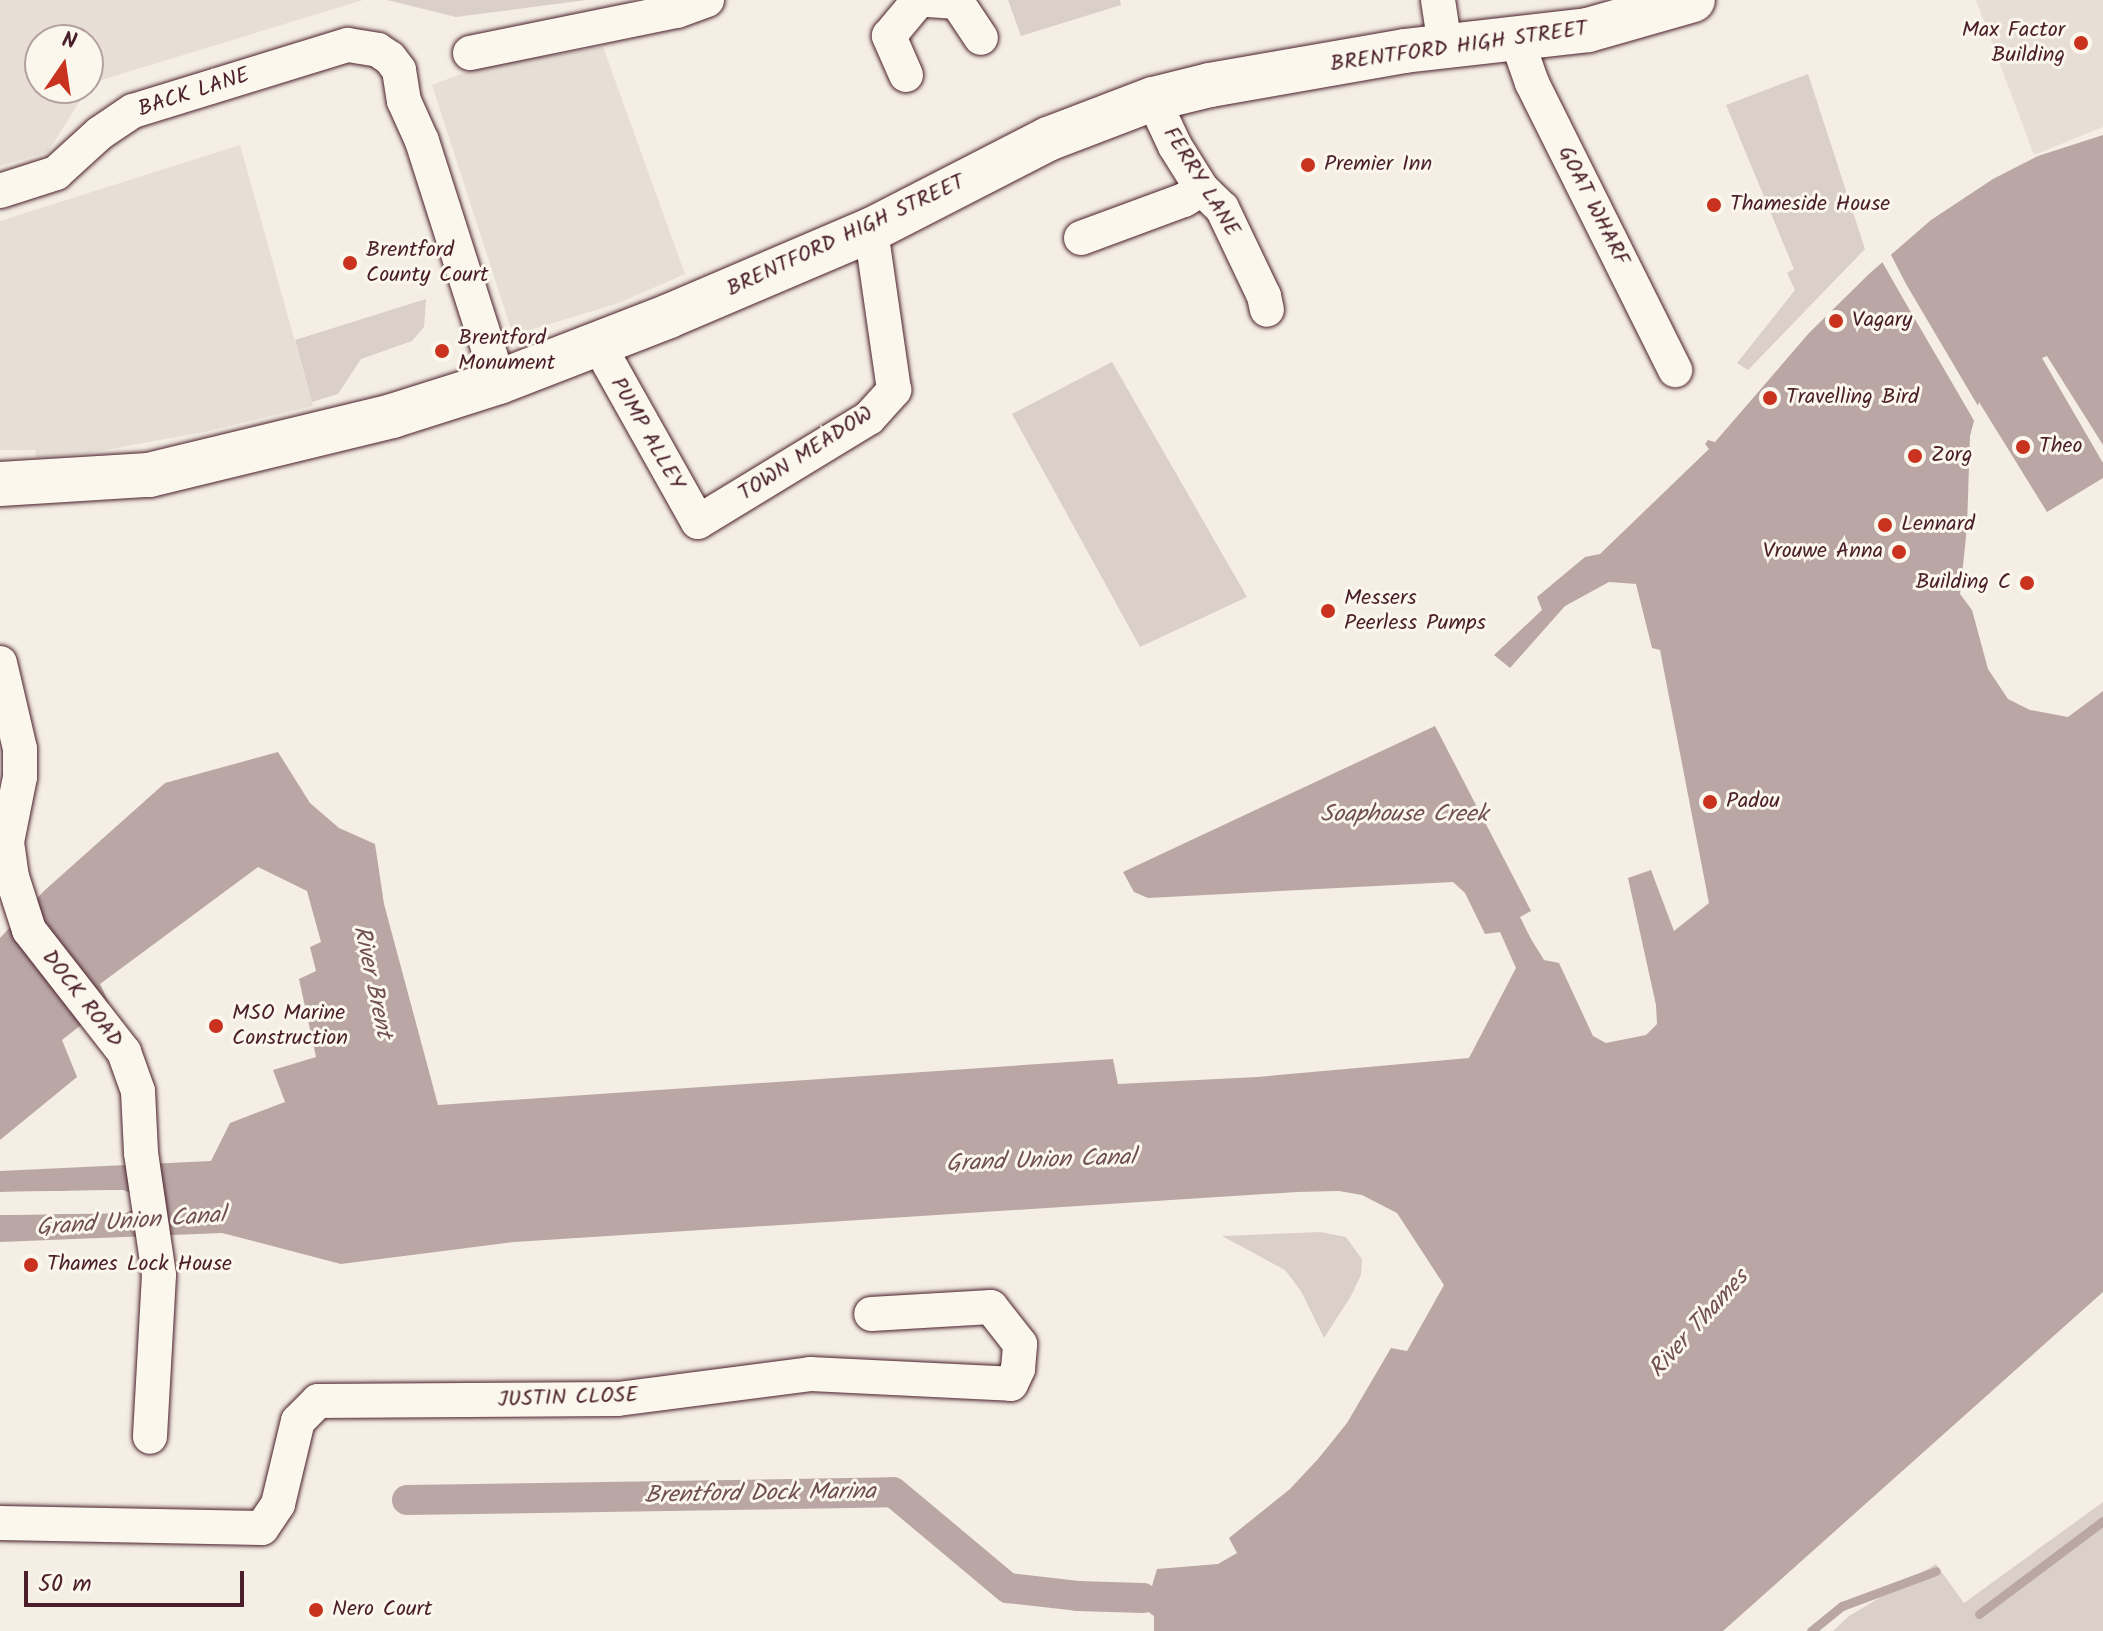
<!DOCTYPE html>
<html>
<head>
<meta charset="utf-8">
<style>
  body { margin:0 }
  #map { position:relative; width:2103px; height:1631px; overflow:hidden; background:#f4eee4; font-family:Kalam,sans-serif }
  div>[style] { position:absolute }
  .built>* { inset:0; background:#e7dfd6 }
  .green>* { inset:0; background:#dbd0c9 }
  .water>* { inset:0; background:#baa7a5 }
  .pier>* { inset:0; background:#f4eee4 }
  .stream>* { height:9px; margin:-4.5px; padding:0 4.5px; transform-origin:4.5px; border-radius:4.5px; background:#baa7a5 }
  .canal>* { height:30px; margin:-15px; padding:0 15px; transform-origin:15px; border-radius:15px; background:#baa7a5 }
  .roads { filter:drop-shadow(0 0 2px #4a1f2b) drop-shadow(0 0 2px #4a1f2b) }
  .minor>* { height:34px; margin:-17px; padding:0 17px; transform-origin:17px; border-radius:17px; background:#fbf7ec }
  .primary>* { height:44px; margin:-22px; padding:0 22px; transform-origin:22px; border-radius:22px; background:#fbf7ec }
  .dots>* { width:22px; height:22px; translate:-50% -50%; box-sizing:border-box; border:4px solid #fbf7ec; border-radius:50% }
  span { translate:-50% -50%; white-space:nowrap; text-align:center; line-height:1.15; -webkit-text-stroke:6px #fbf7ec; paint-order:stroke }
  .poi-label { font-size:22px; color:#4a1f2b }
  .right { translate:-100% -50%; text-align:right }
  .left { translate:0 -50%; text-align:left }
  .street-label { font-size:22px; color:#4a1f2b }
  .water-label { font-size:24px; color:#714f56; font-style:italic }
  .north { position:absolute; left:24px; top:24px; width:80px; height:80px; box-sizing:border-box; background:#fbf7ec; border:2px solid #b4a19f; border-radius:50%; rotate:13deg; font-size:22px; font-weight:700; line-height:32px; text-align:center; color:#4a1f2b }
  .north::after { content:''; display:block; margin:auto; width:28px; height:36px; background:#c8321e; clip-path:polygon(50% 0,100% 100%,50% 72%,0 100%) }
  .scale { position:absolute; left:24px; top:1571px; width:220px; height:36px; box-sizing:border-box; border:4px solid #4a1f2b; border-top:0; padding-left:10px; font-size:24px; line-height:28px; white-space:nowrap; color:#4a1f2b; -webkit-text-stroke:6px #fbf7ec; paint-order:stroke }
</style>
</head>
<body>
<div id="map">
  <div class="built">
    <i style="clip-path:polygon(0 0,363px 0,95px 82px,88px 88px,88px 40px,40px 40px,40px 88px,88px 88px,48px 152px,0 166px)"></i>
    <i style="clip-path:polygon(1976px 0,2103px 0,2103px 127px,2034px 155px)"></i>
    <i style="clip-path:polygon(603px 47px,685px 274px,619px 303px,513px 335px,432px 85px,480px 67px)"></i>
    <i style="clip-path:polygon(240px 145px,313px 406px,204px 432px,89px 453px,36px 458px,35px 450px,0 450px,0 221px)"></i>
  </div>
  <div class="green">
    <i style="clip-path:polygon(387px 0,586px 0,456px 17px)"></i>
    <i style="clip-path:polygon(1008px 0,1120px 0,1121px 5px,1021px 36px)"></i>
    <i style="clip-path:polygon(1808px 74px,1865px 249px,1748px 370px,1737px 363px,1795px 290px,1787px 273px,1794px 269px,1726px 105px)"></i>
    <i style="clip-path:polygon(426px 299px,424px 327px,412px 341px,361px 359px,338px 394px,312px 402px,295px 340px)"></i>
    <i style="clip-path:polygon(1112px 362px,1247px 597px,1140px 647px,1012px 414px)"></i>
    <i style="clip-path:polygon(1320px 1232px,1346px 1237px,1362px 1259px,1361px 1275px,1351px 1296px,1324px 1338px,1301px 1291px,1285px 1270px,1222px 1236px)"></i>
    <i style="clip-path:polygon(2103px 1502px,2103px 1631px,1833px 1631px,1849px 1616px,1936px 1564px,1964px 1603px)"></i>
  </div>
  <div class="water">
    <i style="clip-path:polygon(2103px 135px,2103px 445px,2047px 356px,2042px 358px,2103px 463px,2103px 478px,2047px 512px,1979px 402px,1970px 436px,1967px 527px,1960px 594px,1972px 610px,1988px 669px,2008px 699px,2030px 710px,2068px 717px,2103px 691px,2103px 1292px,1723px 1631px,1154px 1631px,1154px 1616px,1143px 1608px,1145px 1587px,1152px 1586px,1157px 1569px,1218px 1564px,1237px 1553px,1229px 1538px,1290px 1489px,1318px 1459px,1347px 1423px,1391px 1348px,1407px 1351px,1444px 1285px,1397px 1213px,1362px 1195px,1339px 1191px,1297px 1192px,514px 1242px,341px 1264px,222px 1233px,0 1242px,0 1215px,125px 1213px,137px 1207px,138px 1197px,123px 1190px,0 1192px,0 1171px,211px 1161px,230px 1123px,285px 1102px,273px 1070px,316px 1057px,299px 979px,316px 971px,310px 947px,321px 942px,307px 891px,258px 867px,100px 984px,109px 1003px,62px 1040px,77px 1077px,0 1140px,0 938px,45px 890px,165px 783px,278px 752px,310px 803px,339px 828px,375px 844px,384px 904px,438px 1105px,1113px 1059px,1118px 1084px,1257px 1077px,1469px 1058px,1516px 968px,1500px 932px,1485px 934px,1465px 893px,1453px 882px,1148px 898px,1134px 892px,1123px 872px,1435px 726px,1531px 911px,1520px 917px,1531px 939px,1544px 960px,1559px 963px,1593px 1036px,1606px 1043px,1646px 1035px,1657px 1024px,1656px 1005px,1628px 878px,1651px 870px,1674px 931px,1709px 903px,1660px 650px,1652px 648px,1636px 584px,1609px 582px,1565px 606px,1510px 668px,1494px 655px,1542px 610px,1537px 597px,1585px 557px,1600px 554px,1709px 449px,1705px 444px,1708px 440px,1715px 442px,1809px 333px,1870px 273px,1931px 220px,1993px 179px,2038px 156px)"></i>
  </div>
  <div class="pier">
    <i style="clip-path:polygon(1889px 251px,1906px 284px,2004px 450px,1980px 410px,1976px 424px,1901px 295px,1880px 258px)"></i>
    <i style="clip-path:polygon(123px 1190px,138px 1197px,138px 1207px,125px 1213px,0 1215px,0 1211px,124px 1209px,134px 1204px,134px 1200px,122px 1194px,0 1196px,0 1192px)"></i>
  </div>
  <div class="stream">
    <i style="left:1979px;top:1614px;width:155px;rotate:-36.9deg"></i>
    <i style="left:1811px;top:1631px;width:40px;rotate:-39deg"></i>
    <i style="left:1842px;top:1606px;width:100px;rotate:-20.4deg"></i>
  </div>
  <div class="canal">
    <i style="left:407px;top:1500px;width:486px;rotate:-0.9deg"></i>
    <i style="left:893px;top:1492px;width:150px;rotate:39.9deg"></i>
    <i style="left:1008px;top:1588px;width:70px;rotate:6.5deg"></i>
    <i style="left:1078px;top:1596px;width:65px;rotate:1.8deg"></i>
  </div>
  <div class="roads">
    <div class="minor">
      <i style="left:928px;top:0;width:29px;rotate:4deg"></i>
      <i style="left:957px;top:2px;width:43px;rotate:56.3deg"></i>
      <i style="left:1438px;top:0;width:47px;rotate:81.3deg"></i>
      <i style="left:1517px;top:40px;width:46px;rotate:70.8deg"></i>
      <i style="left:1532px;top:83px;width:321px;rotate:63.5deg"></i>
      <i style="left:470px;top:53px;width:211px;rotate:-11.5deg"></i>
      <i style="left:677px;top:11px;width:32px;rotate:-20deg"></i>
      <i style="left:906px;top:75px;width:43px;rotate:-113.6deg"></i>
      <i style="left:889px;top:36px;width:47px;rotate:-50.2deg"></i>
      <i style="left:1153px;top:99px;width:52px;rotate:64.9deg"></i>
      <i style="left:1175px;top:146px;width:51px;rotate:57.9deg"></i>
      <i style="left:1202px;top:189px;width:28px;rotate:44deg"></i>
      <i style="left:1222px;top:208px;width:98px;rotate:64.5deg"></i>
      <i style="left:1264px;top:296px;width:14px;rotate:78deg"></i>
      <i style="left:0;top:191px;width:59px;rotate:-17.8deg"></i>
      <i style="left:56px;top:173px;width:59px;rotate:-42.3deg"></i>
      <i style="left:100px;top:133px;width:40px;rotate:-34deg"></i>
      <i style="left:133px;top:111px;width:225px;rotate:-17.1deg"></i>
      <i style="left:348px;top:45px;width:30px;rotate:9deg"></i>
      <i style="left:378px;top:50px;width:14px;rotate:34deg"></i>
      <i style="left:390px;top:58px;width:15px;rotate:53deg"></i>
      <i style="left:399px;top:70px;width:31px;rotate:81deg"></i>
      <i style="left:404px;top:101px;width:44px;rotate:65.8deg"></i>
      <i style="left:422px;top:141px;width:253px;rotate:72.3deg"></i>
      <i style="left:1081px;top:238px;width:110px;rotate:-20.3deg"></i>
      <i style="left:1184px;top:200px;width:21px;rotate:-31deg"></i>
      <i style="left:598px;top:344px;width:204px;rotate:60.7deg"></i>
      <i style="left:698px;top:522px;width:200px;rotate:-31.3deg"></i>
      <i style="left:869px;top:418px;width:38px;rotate:-48deg"></i>
      <i style="left:894px;top:390px;width:162px;rotate:-98.2deg"></i>
      <i style="left:0;top:663px;width:88px;rotate:76.9deg"></i>
      <i style="left:20px;top:749px;width:28px;rotate:90deg"></i>
      <i style="left:20px;top:777px;width:66px;rotate:101.3deg"></i>
      <i style="left:7px;top:842px;width:35px;rotate:82deg"></i>
      <i style="left:12px;top:877px;width:56px;rotate:72.2deg"></i>
      <i style="left:29px;top:930px;width:155px;rotate:52.1deg"></i>
      <i style="left:124px;top:1052px;width:41px;rotate:70.3deg"></i>
      <i style="left:138px;top:1091px;width:62px;rotate:87.2deg"></i>
      <i style="left:141px;top:1153px;width:123px;rotate:81.6deg"></i>
      <i style="left:159px;top:1275px;width:162px;rotate:93.2deg"></i>
      <i style="left:0;top:1523px;width:262px;rotate:1.1deg"></i>
      <i style="left:262px;top:1528px;width:29px;rotate:-56deg"></i>
      <i style="left:278px;top:1504px;width:85px;rotate:-76.5deg"></i>
      <i style="left:298px;top:1421px;width:28px;rotate:-45deg"></i>
      <i style="left:318px;top:1401px;width:300px;rotate:-0.4deg"></i>
      <i style="left:618px;top:1399px;width:194px;rotate:-7.4deg"></i>
      <i style="left:810px;top:1374px;width:201px;rotate:2.8deg"></i>
      <i style="left:1011px;top:1384px;width:17px;rotate:-65deg"></i>
      <i style="left:1018px;top:1369px;width:25px;rotate:-85deg"></i>
      <i style="left:1020px;top:1344px;width:47px;rotate:-128.1deg"></i>
      <i style="left:991px;top:1307px;width:120px;rotate:176.7deg"></i>
    </div>
    <div class="primary">
      <i style="left:0;top:484px;width:149px;rotate:-3.5deg"></i>
      <i style="left:149px;top:475px;width:250px;rotate:-13.6deg"></i>
      <i style="left:392px;top:416px;width:112px;rotate:-17.6deg"></i>
      <i style="left:499px;top:382px;width:182px;rotate:-21.2deg"></i>
      <i style="left:669px;top:316px;width:220px;rotate:-23.1deg"></i>
      <i style="left:871px;top:230px;width:199px;rotate:-27.2deg"></i>
      <i style="left:1048px;top:139px;width:112px;rotate:-20.9deg"></i>
      <i style="left:1153px;top:99px;width:59px;rotate:-13.8deg"></i>
      <i style="left:1210px;top:85px;width:197px;rotate:-9.9deg"></i>
      <i style="left:1404px;top:51px;width:185px;rotate:-6.5deg"></i>
      <i style="left:1588px;top:30px;width:109px;rotate:-15.9deg"></i>
    </div>
  </div>
  <div class="dots">
    <i style="left:2081px;top:43px;background:#c8321e"></i>
    <i style="left:1308px;top:165px;background:#c8321e"></i>
    <i style="left:1714px;top:205px;background:#c8321e"></i>
    <i style="left:350px;top:263px;background:#c8321e"></i>
    <i style="left:1836px;top:321px;background:#c8321e"></i>
    <i style="left:442px;top:351px;background:#c8321e"></i>
    <i style="left:1770px;top:398px;background:#c8321e"></i>
    <i style="left:2023px;top:447px;background:#c8321e"></i>
    <i style="left:1915px;top:456px;background:#c8321e"></i>
    <i style="left:1885px;top:525px;background:#c8321e"></i>
    <i style="left:1899px;top:552px;background:#c8321e"></i>
    <i style="left:2027px;top:583px;background:#c8321e"></i>
    <i style="left:1328px;top:611px;background:#c8321e"></i>
    <i style="left:1710px;top:802px;background:#c8321e"></i>
    <i style="left:216px;top:1026px;background:#c8321e"></i>
    <i style="left:31px;top:1265px;background:#c8321e"></i>
    <i style="left:316px;top:1610px;background:#c8321e"></i>
  </div>
  <div class="poi-label">
    <span class="right" style="left:2065px;top:43px">Max Factor<br>Building</span>
    <span class="left" style="left:1324px;top:165px">Premier Inn</span>
    <span class="left" style="left:1730px;top:205px">Thameside House</span>
    <span class="left" style="left:366px;top:263px">Brentford<br>County Court</span>
    <span class="left" style="left:1852px;top:321px">Vagary</span>
    <span class="left" style="left:458px;top:351px">Brentford<br>Monument</span>
    <span class="left" style="left:1786px;top:398px">Travelling Bird</span>
    <span class="left" style="left:2039px;top:447px">Theo</span>
    <span class="left" style="left:1931px;top:456px">Zorg</span>
    <span class="left" style="left:1901px;top:525px">Lennard</span>
    <span class="right" style="left:1883px;top:552px">Vrouwe Anna</span>
    <span class="right" style="left:2011px;top:583px">Building C</span>
    <span class="left" style="left:1344px;top:611px">Messers<br>Peerless Pumps</span>
    <span class="left" style="left:1726px;top:802px">Padou</span>
    <span class="left" style="left:232px;top:1026px">MSO Marine<br>Construction</span>
    <span class="left" style="left:47px;top:1265px">Thames Lock House</span>
    <span class="left" style="left:332px;top:1610px">Nero Court</span>
  </div>
  <div class="street-label">
    <span style="left:1459px;top:47px;rotate:-8deg">BRENTFORD HIGH STREET</span>
    <span style="left:194px;top:93px;rotate:-18deg">BACK LANE</span>
    <span style="left:1201px;top:182px;rotate:58deg">FERRY LANE</span>
    <span style="left:1593px;top:206px;rotate:63deg">GOAT WHARF</span>
    <span style="left:846px;top:236px;rotate:-25deg">BRENTFORD HIGH STREET</span>
    <span style="left:647px;top:434px;rotate:60deg">PUMP ALLEY</span>
    <span style="left:806px;top:454px;rotate:-33deg">TOWN MEADOW</span>
    <span style="left:82px;top:999px;rotate:52deg">DOCK ROAD</span>
    <span style="left:568px;top:1398px;rotate:-2deg">JUSTIN CLOSE</span>
  </div>
  <div class="water-label">
    <span style="left:1404px;top:815px">Soaphouse Creek</span>
    <span style="left:372px;top:982px;rotate:78deg">River Brent</span>
    <span style="left:1041px;top:1161px;rotate:-2deg">Grand Union Canal</span>
    <span style="left:131px;top:1222px;rotate:-4deg">Grand Union Canal</span>
    <span style="left:1699px;top:1324px;rotate:-48deg">River Thames</span>
    <span style="left:760px;top:1494px;rotate:-1deg">Brentford Dock Marina</span>
  </div>
  <div class="north">N</div>
  <div class="scale">50 m</div>
</div>
</body>
</html>
